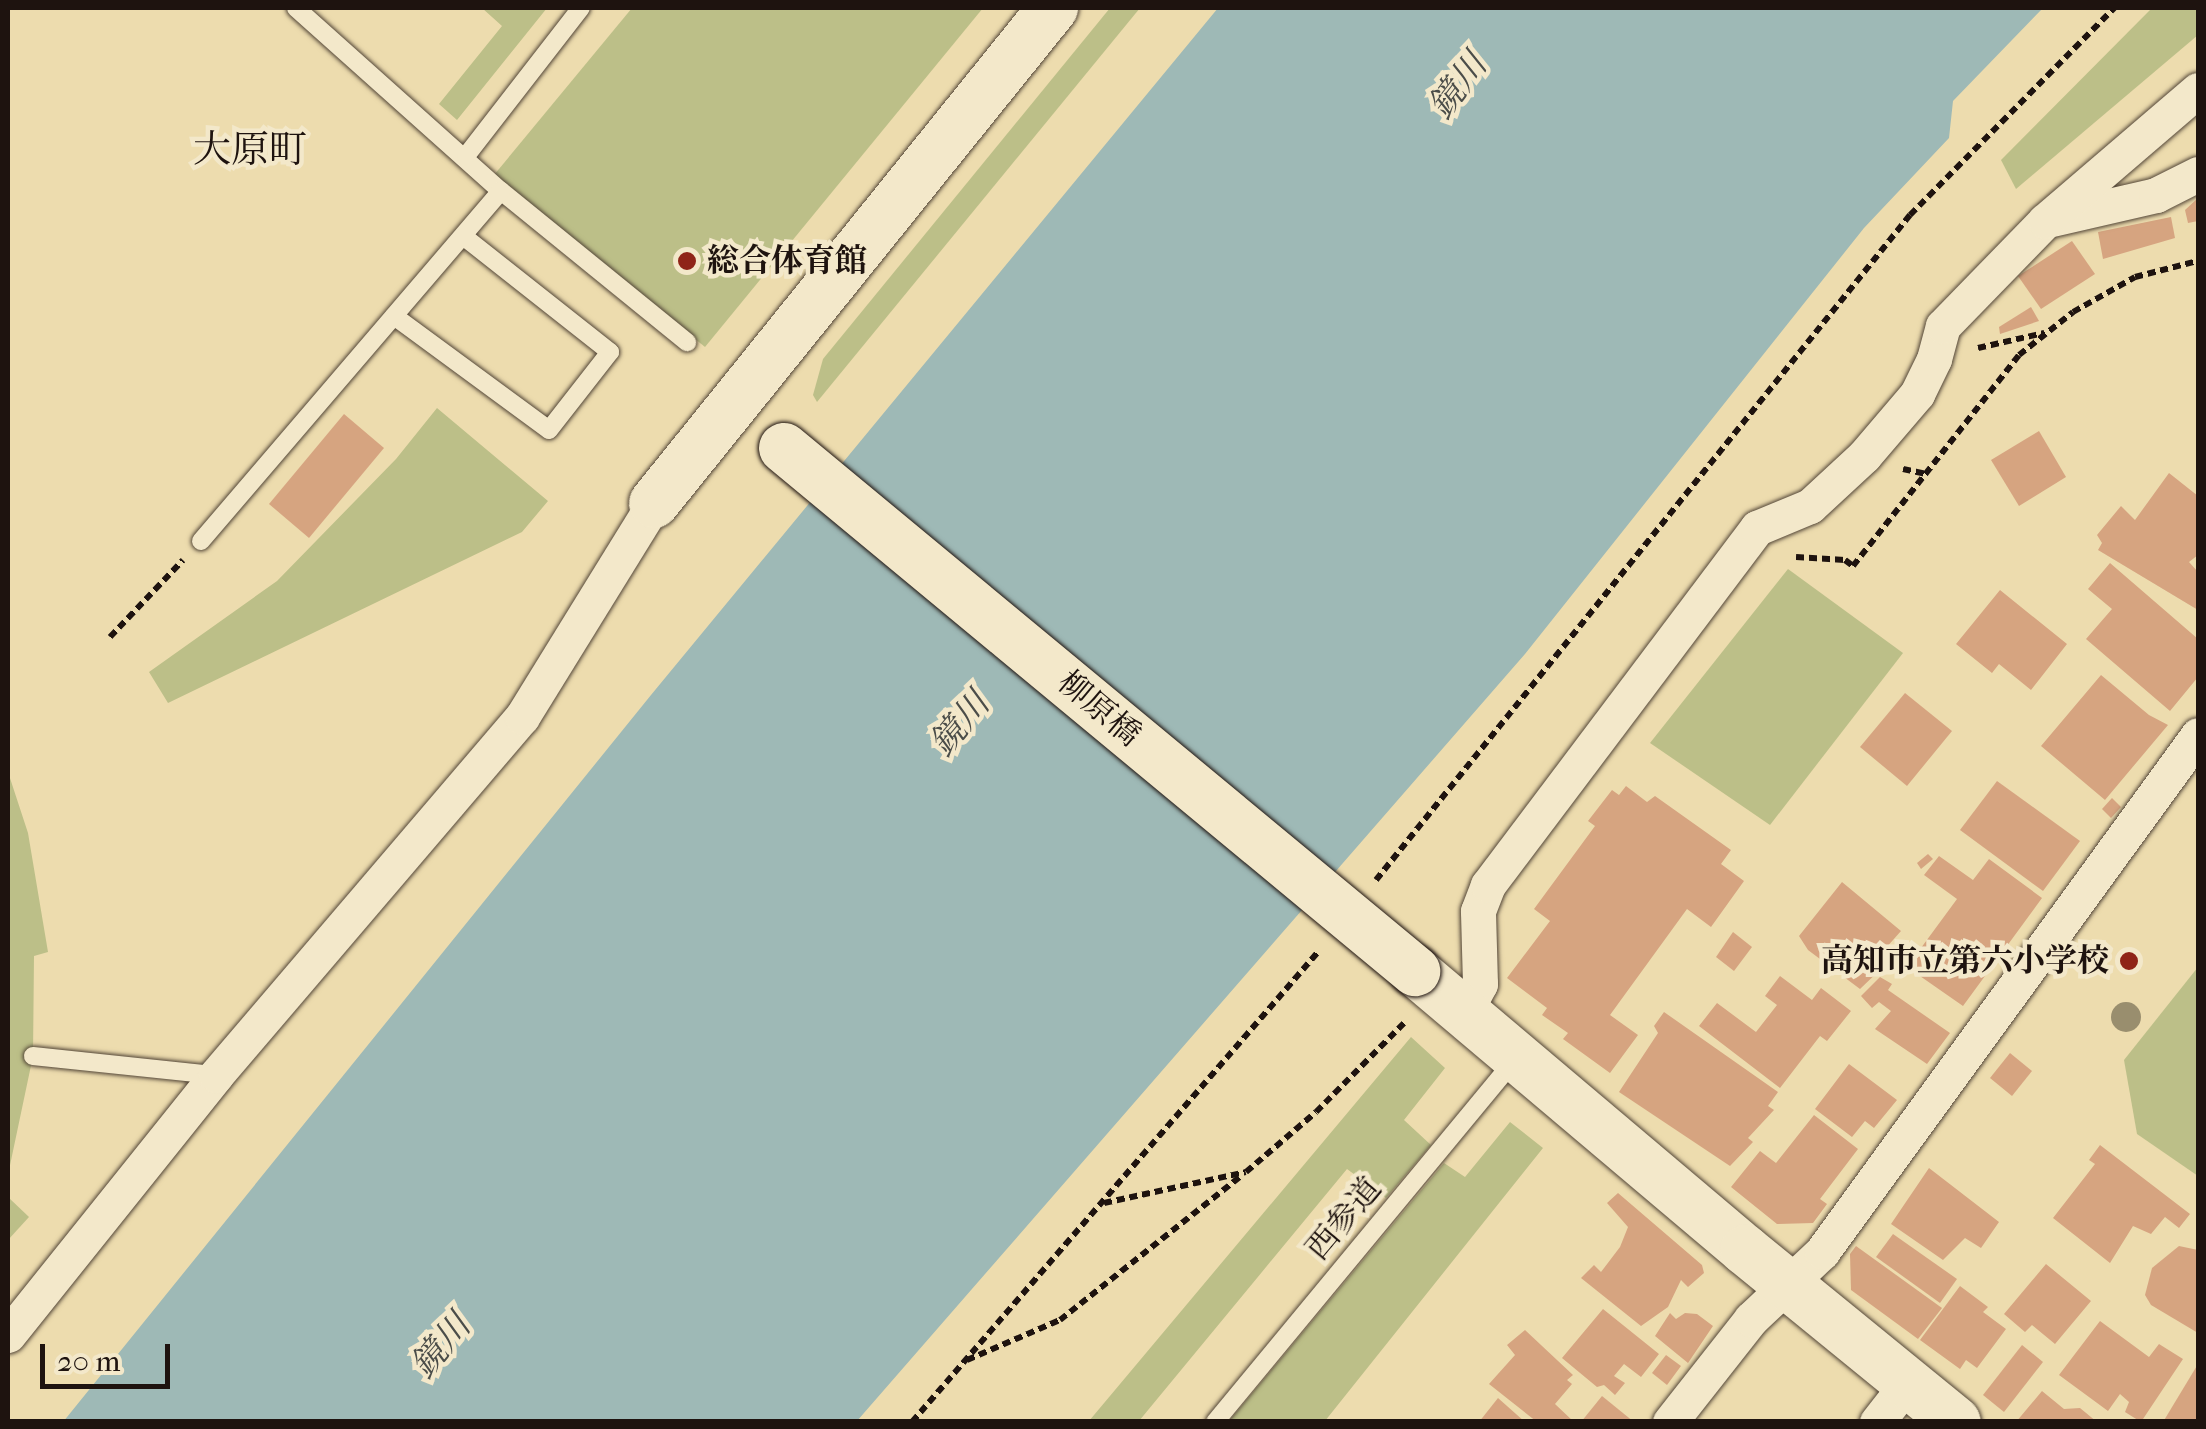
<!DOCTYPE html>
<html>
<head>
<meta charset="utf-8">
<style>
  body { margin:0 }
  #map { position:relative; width:2206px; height:1429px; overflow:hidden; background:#eddcae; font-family:"IM FELL French Canon","Noto Serif JP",serif }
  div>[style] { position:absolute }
  .green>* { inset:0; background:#bcbf88 }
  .water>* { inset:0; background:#9eb9b6 }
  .building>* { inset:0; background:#d6a480 }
  .path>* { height:6px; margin-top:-3px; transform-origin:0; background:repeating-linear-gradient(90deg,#1e130f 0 8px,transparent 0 13px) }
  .roads { filter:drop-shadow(0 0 2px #524537) drop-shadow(0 0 2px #524537) }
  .lane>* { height:18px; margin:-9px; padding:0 9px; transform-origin:9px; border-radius:9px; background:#f3e8ca }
  .street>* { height:35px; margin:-17.5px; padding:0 17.5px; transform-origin:17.5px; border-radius:17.5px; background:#f3e8ca }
  .secondary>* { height:50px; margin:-25px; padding:0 25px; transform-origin:25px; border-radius:25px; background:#f3e8ca }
  .bridges { filter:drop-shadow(0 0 2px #1e130f) drop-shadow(0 0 2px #1e130f) }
  .secondary-bridge>* { height:50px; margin:-25px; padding:0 25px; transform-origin:25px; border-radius:25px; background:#f3e8ca }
  .trees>* { width:30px; height:30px; margin:-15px; border-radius:50%; background:#998e6e }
  .dots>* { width:28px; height:28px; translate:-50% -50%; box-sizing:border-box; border:5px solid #f3e8ca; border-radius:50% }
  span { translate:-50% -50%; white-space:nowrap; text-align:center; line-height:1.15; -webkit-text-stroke:9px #f3e8ca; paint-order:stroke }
  .poi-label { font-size:32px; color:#1e130f; font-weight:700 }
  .left { translate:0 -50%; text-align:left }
  .right { translate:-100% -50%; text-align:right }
  .street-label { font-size:32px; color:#1e130f }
  .water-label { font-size:35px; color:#4b4d49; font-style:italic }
  .quarter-label { font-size:38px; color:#1e130f }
  .frame { position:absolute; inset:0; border:10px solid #1e130f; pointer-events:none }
  .scale { position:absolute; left:40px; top:1344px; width:130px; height:45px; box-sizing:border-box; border:5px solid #1e130f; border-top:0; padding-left:12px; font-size:30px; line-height:35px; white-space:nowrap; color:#1e130f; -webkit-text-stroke:8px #f3e8ca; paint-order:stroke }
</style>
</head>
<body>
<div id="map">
  <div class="green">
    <i style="clip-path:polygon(482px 8px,547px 8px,457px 120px,439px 104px,502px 26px)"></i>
    <i style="clip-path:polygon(632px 8px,983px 8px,705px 347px,494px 175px)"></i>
    <i style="clip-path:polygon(1110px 8px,1140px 8px,817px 402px,813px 395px,823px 359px)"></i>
    <i style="clip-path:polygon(2152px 8px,2198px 8px,2198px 35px,2016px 189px,2001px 160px)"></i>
    <i style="clip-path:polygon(437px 408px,548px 501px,522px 532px,168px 703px,149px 672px,277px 581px,396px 459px)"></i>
    <i style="clip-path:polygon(1788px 569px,1903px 653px,1770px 825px,1650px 743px)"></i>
    <i style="clip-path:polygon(8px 772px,28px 833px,48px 952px,34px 956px,33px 1056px,9px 1170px)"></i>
    <i style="clip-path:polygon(2198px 967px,2198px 1176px,2137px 1134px,2124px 1060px)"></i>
    <i style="clip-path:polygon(1411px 1037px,1445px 1068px,1404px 1120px,1431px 1145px,1386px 1198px,1347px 1169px,1139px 1421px,1089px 1421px)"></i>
    <i style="clip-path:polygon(1510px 1122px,1543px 1148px,1325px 1421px,1229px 1421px,1444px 1163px,1465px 1177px)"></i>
    <i style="clip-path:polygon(8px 1197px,29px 1217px,8px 1240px)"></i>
  </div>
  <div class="water">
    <i style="clip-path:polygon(1218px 8px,2043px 8px,1953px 101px,1949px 138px,1864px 228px,1525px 654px,857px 1421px,63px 1422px,651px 695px)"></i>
  </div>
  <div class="building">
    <i style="clip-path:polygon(2198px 198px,2198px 221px,2188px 223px,2185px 210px)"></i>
    <i style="clip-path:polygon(2171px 217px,2175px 238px,2103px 259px,2098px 232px)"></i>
    <i style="clip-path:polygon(2072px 241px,2095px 274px,2041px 309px,2018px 276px)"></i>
    <i style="clip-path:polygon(2031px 307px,2039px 321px,2000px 334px,1999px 327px)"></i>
    <i style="clip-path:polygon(344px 414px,384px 448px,309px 538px,269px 504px)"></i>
    <i style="clip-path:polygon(2039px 431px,2066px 477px,2019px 506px,1991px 460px)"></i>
    <i style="clip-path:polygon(2169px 473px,2198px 496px,2198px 555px,2189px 562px,2198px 572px,2198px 610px,2098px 550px,2102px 543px,2097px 535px,2121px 506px,2135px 520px)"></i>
    <i style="clip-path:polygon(2110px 563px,2198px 639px,2198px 677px,2170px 711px,2086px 639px,2112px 609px,2088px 589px)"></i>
    <i style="clip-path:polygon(2000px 590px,2067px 644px,2031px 690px,1999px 664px,1992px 673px,1956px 644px)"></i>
    <i style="clip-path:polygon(2101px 675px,2149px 715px,2168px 725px,2105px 800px,2041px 746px)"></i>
    <i style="clip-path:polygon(1905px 693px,1952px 731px,1907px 786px,1860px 747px)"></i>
    <i style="clip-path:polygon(1997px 781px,2080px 841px,2043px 891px,1960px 830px)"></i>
    <i style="clip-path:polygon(1626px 786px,1647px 802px,1655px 796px,1731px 850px,1721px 864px,1744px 881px,1711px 927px,1687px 909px,1610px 1015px,1638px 1035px,1610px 1073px,1563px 1039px,1568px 1033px,1542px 1015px,1547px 1008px,1507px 978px,1550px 921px,1534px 909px,1595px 826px,1588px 821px,1612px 790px,1619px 795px)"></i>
    <i style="clip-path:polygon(2112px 798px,2121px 807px,2111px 818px,2102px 809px)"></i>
    <i style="clip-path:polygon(1928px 854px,1933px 859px,1921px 869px,1917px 863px)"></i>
    <i style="clip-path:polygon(1939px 856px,1973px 880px,1989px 859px,2042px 898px,1963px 1006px,1907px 967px,1957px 899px,1924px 875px)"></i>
    <i style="clip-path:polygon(1842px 882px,1901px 931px,1877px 958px,1884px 966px,1860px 989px,1808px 950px,1799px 936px)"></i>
    <i style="clip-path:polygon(1733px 932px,1752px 947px,1734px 971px,1716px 957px)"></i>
    <i style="clip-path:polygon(1780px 976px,1812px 1000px,1821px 988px,1851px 1011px,1827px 1041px,1820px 1036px,1780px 1088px,1699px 1026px,1717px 1003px,1756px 1032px,1777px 1005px,1765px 996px)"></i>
    <i style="clip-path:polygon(1880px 977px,1892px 984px,1888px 990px,1950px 1033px,1927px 1064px,1875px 1029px,1891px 1011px,1879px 1002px,1872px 1008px,1861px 996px)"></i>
    <i style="clip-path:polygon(1664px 1012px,1778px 1092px,1768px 1106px,1774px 1110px,1748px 1138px,1753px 1142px,1730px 1166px,1619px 1092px,1658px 1033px,1654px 1026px)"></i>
    <i style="clip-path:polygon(2010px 1053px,2032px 1071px,2012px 1096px,1990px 1078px)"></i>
    <i style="clip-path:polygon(1849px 1064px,1897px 1100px,1874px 1128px,1865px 1121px,1852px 1137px,1815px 1109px)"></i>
    <i style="clip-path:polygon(1814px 1115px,1858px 1149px,1820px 1199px,1827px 1204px,1813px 1223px,1777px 1224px,1731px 1187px,1760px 1151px,1776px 1163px)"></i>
    <i style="clip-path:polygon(2100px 1145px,2190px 1214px,2179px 1228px,2165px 1217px,2151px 1234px,2133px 1226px,2110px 1263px,2053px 1218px,2095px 1164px,2089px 1160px)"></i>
    <i style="clip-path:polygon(1929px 1168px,1999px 1222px,1981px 1248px,1965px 1238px,1943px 1260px,1891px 1224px)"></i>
    <i style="clip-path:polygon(1618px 1193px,1702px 1265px,1704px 1273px,1688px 1287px,1681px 1280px,1668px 1307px,1641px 1326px,1581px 1278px,1594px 1265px,1601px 1272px,1620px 1247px,1628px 1227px,1607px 1203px)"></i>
    <i style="clip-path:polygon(1893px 1234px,1957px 1279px,1940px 1303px,1876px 1257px)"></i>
    <i style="clip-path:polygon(1856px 1246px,1942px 1308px,1918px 1339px,1851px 1290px,1850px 1254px)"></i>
    <i style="clip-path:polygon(2179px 1246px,2198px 1250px,2198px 1333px,2151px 1305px,2145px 1295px,2152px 1268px)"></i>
    <i style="clip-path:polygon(2046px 1264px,2091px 1301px,2055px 1344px,2032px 1325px,2025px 1332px,2004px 1314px)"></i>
    <i style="clip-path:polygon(1960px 1286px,1988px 1307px,1983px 1312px,2006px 1329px,1977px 1368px,1966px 1360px,1960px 1369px,1920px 1340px)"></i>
    <i style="clip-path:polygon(1603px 1309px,1659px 1354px,1641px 1377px,1624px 1364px,1614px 1376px,1625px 1383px,1615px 1395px,1604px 1385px,1597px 1387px,1562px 1358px)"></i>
    <i style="clip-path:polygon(1670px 1313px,1676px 1319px,1685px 1313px,1697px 1314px,1713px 1326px,1688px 1363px,1655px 1336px)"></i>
    <i style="clip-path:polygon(2100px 1321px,2149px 1357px,2159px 1344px,2183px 1359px,2141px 1422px,2125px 1412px,2129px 1402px,2120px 1394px,2108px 1411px,2059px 1375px)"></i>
    <i style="clip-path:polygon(1525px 1330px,1573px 1375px,1567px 1380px,1572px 1384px,1555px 1404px,1574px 1422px,1537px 1422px,1489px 1384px,1515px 1355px,1507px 1345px)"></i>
    <i style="clip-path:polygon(2022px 1345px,2043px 1362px,2004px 1412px,1983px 1395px)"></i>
    <i style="clip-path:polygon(1666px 1355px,1681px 1366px,1667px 1385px,1652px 1373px)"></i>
    <i style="clip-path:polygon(2198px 1364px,2198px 1422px,2163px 1422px)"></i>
    <i style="clip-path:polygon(2042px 1391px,2064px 1409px,2080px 1408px,2097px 1422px,2016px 1422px)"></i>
    <i style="clip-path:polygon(1602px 1396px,1634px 1422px,1581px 1422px)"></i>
    <i style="clip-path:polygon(1498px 1398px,1525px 1422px,1479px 1422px)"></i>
  </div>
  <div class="path">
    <i style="left:1978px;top:348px;width:68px;rotate:-12.8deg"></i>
    <i style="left:1903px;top:469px;width:24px;rotate:12deg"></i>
    <i style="left:1796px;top:557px;width:49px;rotate:3.5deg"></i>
    <i style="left:1845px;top:560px;width:10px;rotate:37deg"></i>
    <i style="left:1853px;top:566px;width:268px;rotate:-51.8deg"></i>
    <i style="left:2019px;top:355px;width:69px;rotate:-38.5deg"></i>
    <i style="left:2073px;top:312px;width:71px;rotate:-29.4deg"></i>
    <i style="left:2135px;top:277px;width:65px;rotate:-14.3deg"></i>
    <i style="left:110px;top:637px;width:106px;rotate:-46.5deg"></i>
    <i style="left:1376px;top:880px;width:853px;rotate:-51.24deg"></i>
    <i style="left:1910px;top:215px;width:291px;rotate:-45.4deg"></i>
    <i style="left:1104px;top:1203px;width:145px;rotate:-12.3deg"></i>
    <i style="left:1246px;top:1172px;width:92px;rotate:-40.6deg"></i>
    <i style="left:1316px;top:1112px;width:125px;rotate:-45.3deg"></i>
    <i style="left:967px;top:1360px;width:101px;rotate:-23.3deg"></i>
    <i style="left:1060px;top:1320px;width:231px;rotate:-38.5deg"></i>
    <i style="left:912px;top:1422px;width:621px;rotate:-49.18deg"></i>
  </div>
  <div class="roads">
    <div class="lane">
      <i style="left:296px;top:8px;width:275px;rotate:41.8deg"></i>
      <i style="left:501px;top:191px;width:240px;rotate:39.1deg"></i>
      <i style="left:466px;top:156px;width:187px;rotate:-52.2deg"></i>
      <i style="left:394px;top:316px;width:192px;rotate:36.3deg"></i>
      <i style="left:549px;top:430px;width:99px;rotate:-52deg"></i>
      <i style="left:610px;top:352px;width:187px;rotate:-141.7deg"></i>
      <i style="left:201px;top:541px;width:461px;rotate:-49.4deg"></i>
      <i style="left:33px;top:1056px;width:183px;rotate:6deg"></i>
      <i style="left:1215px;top:1422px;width:470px;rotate:-50.4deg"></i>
    </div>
    <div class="street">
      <i style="left:2052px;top:219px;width:107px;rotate:-13deg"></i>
      <i style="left:2156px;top:195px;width:47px;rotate:-26.6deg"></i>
      <i style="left:1466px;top:1010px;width:30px;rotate:-62deg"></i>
      <i style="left:1480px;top:984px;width:73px;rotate:-91.6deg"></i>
      <i style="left:1478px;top:911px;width:28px;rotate:-69deg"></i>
      <i style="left:1488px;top:885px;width:447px;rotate:-53deg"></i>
      <i style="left:1757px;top:528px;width:57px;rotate:-22.5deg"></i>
      <i style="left:1810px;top:506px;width:74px;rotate:-42.8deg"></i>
      <i style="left:1864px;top:456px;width:82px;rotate:-49.5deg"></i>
      <i style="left:1917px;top:394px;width:39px;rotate:-64deg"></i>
      <i style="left:1934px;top:359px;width:34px;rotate:-75deg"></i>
      <i style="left:1943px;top:326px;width:146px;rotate:-45.8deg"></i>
      <i style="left:2045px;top:221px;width:201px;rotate:-40.6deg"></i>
      <i style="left:8px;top:1335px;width:333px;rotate:-51.3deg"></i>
      <i style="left:216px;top:1075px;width:471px;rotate:-49.5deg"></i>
      <i style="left:522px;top:717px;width:251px;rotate:-58.3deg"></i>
      <i style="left:1670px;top:1422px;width:131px;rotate:-51.8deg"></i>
      <i style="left:1751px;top:1319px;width:98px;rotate:-43.3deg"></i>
      <i style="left:1822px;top:1252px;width:639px;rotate:-53.97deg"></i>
      <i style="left:1877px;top:1422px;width:52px;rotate:-52deg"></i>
    </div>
    <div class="secondary">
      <i style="left:654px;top:503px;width:636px;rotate:-51.13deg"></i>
      <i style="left:1415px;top:971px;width:432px;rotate:40.2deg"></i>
      <i style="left:1745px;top:1250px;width:272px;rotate:39.2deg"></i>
    </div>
  </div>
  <div class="bridges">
    <div class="secondary-bridge">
      <i style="left:784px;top:448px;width:820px;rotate:39.65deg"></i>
    </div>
  </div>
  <div class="trees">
    <i style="left:2126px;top:1017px"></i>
  </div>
  <div class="dots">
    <i style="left:687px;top:261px;background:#8f2418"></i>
    <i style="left:2129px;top:961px;background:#8f2418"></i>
  </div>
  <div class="poi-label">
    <span class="left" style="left:707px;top:261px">総合体育館</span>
    <span class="right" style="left:2109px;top:961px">高知市立第六小学校</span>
  </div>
  <div class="street-label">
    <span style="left:1099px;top:709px;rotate:40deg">柳原橋</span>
    <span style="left:1344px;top:1219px;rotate:-50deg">西参道</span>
  </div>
  <div class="water-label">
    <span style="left:1458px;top:86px;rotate:-53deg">鏡川</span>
    <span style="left:960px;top:724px;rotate:-50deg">鏡川</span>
    <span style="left:441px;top:1346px;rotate:-50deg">鏡川</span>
  </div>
  <div class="quarter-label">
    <span style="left:250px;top:150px">大原町</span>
  </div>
  <div class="frame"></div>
  <div class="scale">20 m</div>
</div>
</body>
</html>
